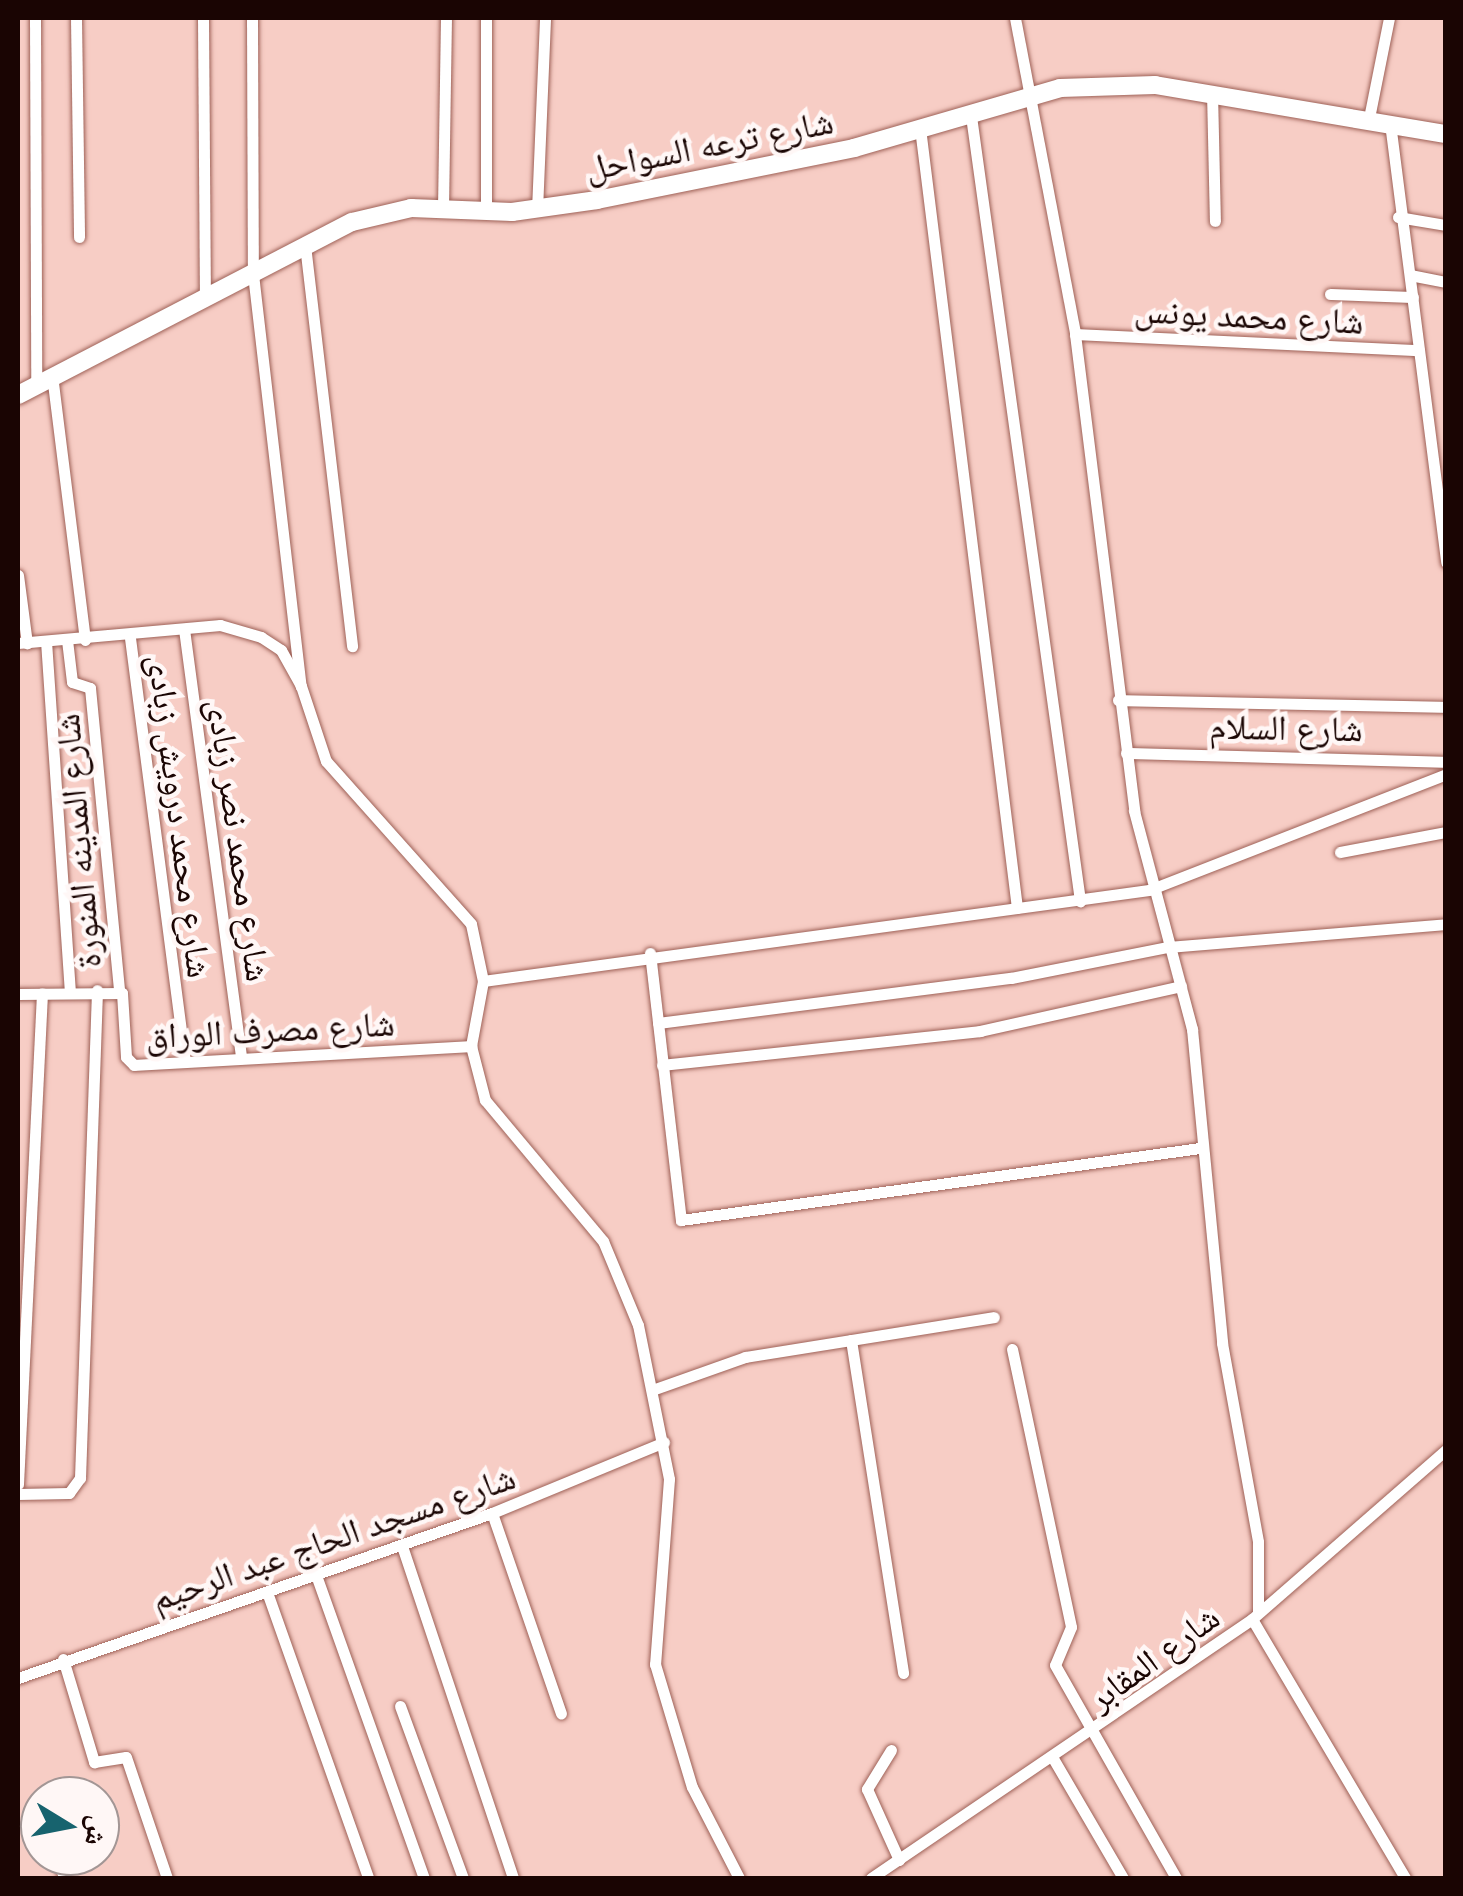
<!DOCTYPE html>
<html>
<head>
<meta charset="utf-8">
<style>
  body { margin:0 }
  #map { position:relative; width:1463px; height:1896px; overflow:hidden; background:#f7cdc5; font-family:Quicksand,"Noto Naskh Arabic",sans-serif }
  div>[style] { position:absolute }
  .roads { filter:drop-shadow(0 0 2px #9e6157) drop-shadow(0 0 2px #9e6157) }
  .street>* { height:11px; margin:-5.5px; padding:0 5.5px; transform-origin:5.5px; border-radius:5.5px; background:#fff }
  .secondary>* { height:18px; margin:-9px; padding:0 9px; transform-origin:9px; border-radius:9px; background:#fff }
  span { translate:-50% -50%; white-space:nowrap; text-align:center; line-height:1.15; -webkit-text-stroke:9px #fff7f6; paint-order:stroke }
  .street-label { font-size:35px; color:#1a0503 }
  .frame { position:absolute; inset:0; border:20px solid #1a0503; pointer-events:none }
  .north { position:absolute; left:20px; top:1776px; width:100px; height:100px; box-sizing:border-box; background:#fff7f6; border:2px solid #a39695; border-radius:50%; rotate:100deg; font-size:28px; font-weight:700; line-height:40px; text-align:center; color:#1a0503 }
  .north::after { content:''; display:block; margin:auto; width:35px; height:45px; background:#17636e; clip-path:polygon(50% 0,100% 100%,50% 72%,0 100%) }
</style>
</head>
<body>
<div id="map">
  <div class="roads">
    <div class="street">
      <i style="left:35px;top:18px;width:366px;rotate:89.8deg"></i>
      <i style="left:76px;top:18px;width:219px;rotate:89.2deg"></i>
      <i style="left:203px;top:18px;width:281px;rotate:89.6deg"></i>
      <i style="left:252px;top:18px;width:256px;rotate:89.8deg"></i>
      <i style="left:253px;top:274px;width:415px;rotate:83.4deg"></i>
      <i style="left:1015px;top:18px;width:322px;rotate:79.2deg"></i>
      <i style="left:1075px;top:334px;width:481px;rotate:82.9deg"></i>
      <i style="left:1134px;top:811px;width:226px;rotate:75.1deg"></i>
      <i style="left:1192px;top:1029px;width:315px;rotate:84.5deg"></i>
      <i style="left:1222px;top:1343px;width:202px;rotate:79.7deg"></i>
      <i style="left:1258px;top:1542px;width:70px;rotate:90deg"></i>
      <i style="left:1212px;top:92px;width:129px;rotate:88.7deg"></i>
      <i style="left:971px;top:116px;width:793px;rotate:82.09deg"></i>
      <i style="left:1369px;top:118px;width:102px;rotate:-78.7deg"></i>
      <i style="left:1390px;top:123px;width:443px;rotate:82.7deg"></i>
      <i style="left:920px;top:128px;width:786px;rotate:82.91deg"></i>
      <i style="left:443px;top:208px;width:190px;rotate:-89.1deg"></i>
      <i style="left:537px;top:210px;width:192px;rotate:-87.6deg"></i>
      <i style="left:486px;top:212px;width:194px;rotate:-90deg"></i>
      <i style="left:1398px;top:217px;width:49px;rotate:9.5deg"></i>
      <i style="left:305px;top:245px;width:404px;rotate:83.3deg"></i>
      <i style="left:1410px;top:275px;width:37px;rotate:11deg"></i>
      <i style="left:1330px;top:294px;width:83px;rotate:2.1deg"></i>
      <i style="left:1075px;top:334px;width:344px;rotate:2.7deg"></i>
      <i style="left:52px;top:375px;width:267px;rotate:82.9deg"></i>
      <i style="left:18px;top:575px;width:69px;rotate:82.5deg"></i>
      <i style="left:184px;top:629px;width:433px;rotate:82.4deg"></i>
      <i style="left:130px;top:638px;width:426px;rotate:82.6deg"></i>
      <i style="left:67px;top:640px;width:42px;rotate:83.2deg"></i>
      <i style="left:72px;top:682px;width:19px;rotate:18deg"></i>
      <i style="left:90px;top:688px;width:304px;rotate:84.5deg"></i>
      <i style="left:46px;top:641px;width:351px;rotate:86.1deg"></i>
      <i style="left:18px;top:643px;width:203px;rotate:-5.1deg"></i>
      <i style="left:220px;top:625px;width:43px;rotate:16.3deg"></i>
      <i style="left:261px;top:637px;width:24px;rotate:33deg"></i>
      <i style="left:281px;top:650px;width:41px;rotate:60.9deg"></i>
      <i style="left:301px;top:686px;width:79px;rotate:71.6deg"></i>
      <i style="left:326px;top:761px;width:218px;rotate:48.3deg"></i>
      <i style="left:471px;top:924px;width:58px;rotate:78.1deg"></i>
      <i style="left:483px;top:981px;width:66px;rotate:100.5deg"></i>
      <i style="left:471px;top:1046px;width:56px;rotate:75.5deg"></i>
      <i style="left:485px;top:1100px;width:184px;rotate:50.1deg"></i>
      <i style="left:603px;top:1241px;width:91px;rotate:67.4deg"></i>
      <i style="left:638px;top:1325px;width:157px;rotate:78.6deg"></i>
      <i style="left:669px;top:1479px;width:186px;rotate:94.3deg"></i>
      <i style="left:655px;top:1664px;width:128px;rotate:73.3deg"></i>
      <i style="left:692px;top:1787px;width:102px;rotate:62.7deg"></i>
      <i style="left:1118px;top:700px;width:328px;rotate:1.2deg"></i>
      <i style="left:1126px;top:753px;width:320px;rotate:1.6deg"></i>
      <i style="left:1340px;top:852px;width:108px;rotate:-10.7deg"></i>
      <i style="left:650px;top:953px;width:269px;rotate:83.4deg"></i>
      <i style="left:681px;top:1220px;width:524px;rotate:-7.9deg"></i>
      <i style="left:483px;top:981px;width:672px;rotate:-7.78deg"></i>
      <i style="left:1149px;top:890px;width:319px;rotate:-21.3deg"></i>
      <i style="left:18px;top:994px;width:104px;rotate:-0.6deg"></i>
      <i style="left:122px;top:993px;width:64px;rotate:86.4deg"></i>
      <i style="left:126px;top:1057px;width:11px;rotate:45deg"></i>
      <i style="left:134px;top:1065px;width:338px;rotate:-3.2deg"></i>
      <i style="left:658px;top:1023px;width:356px;rotate:-7.3deg"></i>
      <i style="left:1011px;top:978px;width:160px;rotate:-11.2deg"></i>
      <i style="left:1168px;top:947px;width:279px;rotate:-4.7deg"></i>
      <i style="left:662px;top:1065px;width:320px;rotate:-6.1deg"></i>
      <i style="left:980px;top:1031px;width:206px;rotate:-12.6deg"></i>
      <i style="left:851px;top:1340px;width:337px;rotate:81.1deg"></i>
      <i style="left:1012px;top:1349px;width:284px;rotate:78deg"></i>
      <i style="left:1071px;top:1627px;width:41px;rotate:112.8deg"></i>
      <i style="left:1055px;top:1665px;width:245px;rotate:60.4deg"></i>
      <i style="left:652px;top:1390px;width:99px;rotate:-19.5deg"></i>
      <i style="left:745px;top:1357px;width:252px;rotate:-9.1deg"></i>
      <i style="left:18px;top:1484px;width:491px;rotate:-87.2deg"></i>
      <i style="left:18px;top:1494px;width:51px;rotate:-1.1deg"></i>
      <i style="left:69px;top:1493px;width:19px;rotate:-54deg"></i>
      <i style="left:80px;top:1478px;width:488px;rotate:-88deg"></i>
      <i style="left:492px;top:1513px;width:212px;rotate:71deg"></i>
      <i style="left:402px;top:1546px;width:350px;rotate:71.5deg"></i>
      <i style="left:316px;top:1575px;width:322px;rotate:70.4deg"></i>
      <i style="left:267px;top:1592px;width:303px;rotate:70.5deg"></i>
      <i style="left:1252px;top:1619px;width:301px;rotate:59.4deg"></i>
      <i style="left:63px;top:1659px;width:108px;rotate:73.2deg"></i>
      <i style="left:94px;top:1762px;width:32px;rotate:-9deg"></i>
      <i style="left:126px;top:1757px;width:128px;rotate:71.3deg"></i>
      <i style="left:18px;top:1678px;width:502px;rotate:-19.19deg"></i>
      <i style="left:492px;top:1513px;width:186px;rotate:-22.4deg"></i>
      <i style="left:400px;top:1706px;width:183px;rotate:69.9deg"></i>
      <i style="left:891px;top:1750px;width:46px;rotate:121.6deg"></i>
      <i style="left:867px;top:1789px;width:78px;rotate:65.7deg"></i>
      <i style="left:1054px;top:1760px;width:137px;rotate:59.7deg"></i>
      <i style="left:57px;top:1856px;width:23px;rotate:72deg"></i>
      <i style="left:871px;top:1878px;width:461px;rotate:-34.2deg"></i>
      <i style="left:1252px;top:1619px;width:257px;rotate:-41.1deg"></i>
    </div>
    <div class="secondary">
      <i style="left:18px;top:395px;width:376px;rotate:-27.4deg"></i>
      <i style="left:352px;top:222px;width:61px;rotate:-13.3deg"></i>
      <i style="left:411px;top:208px;width:101px;rotate:2.3deg"></i>
      <i style="left:512px;top:212px;width:86px;rotate:-8deg"></i>
      <i style="left:597px;top:200px;width:262px;rotate:-11.4deg"></i>
      <i style="left:854px;top:148px;width:215px;rotate:-16.2deg"></i>
      <i style="left:1060px;top:88px;width:95px;rotate:-1.8deg"></i>
      <i style="left:1155px;top:85px;width:295px;rotate:9.6deg"></i>
    </div>
  </div>
  <div class="street-label">
    <span style="left:709px;top:144px;rotate:-11deg">شارع ترعه السواحل</span>
    <span style="left:1249px;top:315px;rotate:3deg">شارع محمد يونس</span>
    <span style="left:1286px;top:727px;rotate:1deg">شارع السلام</span>
    <span style="left:181px;top:816px;rotate:83deg">شارع محمد درويش زبادى</span>
    <span style="left:240px;top:840px;rotate:82deg">شارع محمد نصر زبادى</span>
    <span style="left:77px;top:841px;rotate:-95deg">شارع المدينه المنورة</span>
    <span style="left:270px;top:1029px;rotate:-3deg">شارع مصرف الوراق</span>
    <span style="left:333px;top:1537px;rotate:-19deg">شارع مسجد الحاج عبد الرحيم</span>
    <span style="left:1153px;top:1657px;rotate:-36deg">شارع المقابر</span>
  </div>
  <div class="frame"></div>
  <div class="north">ش</div>
</div>
</body>
</html>
